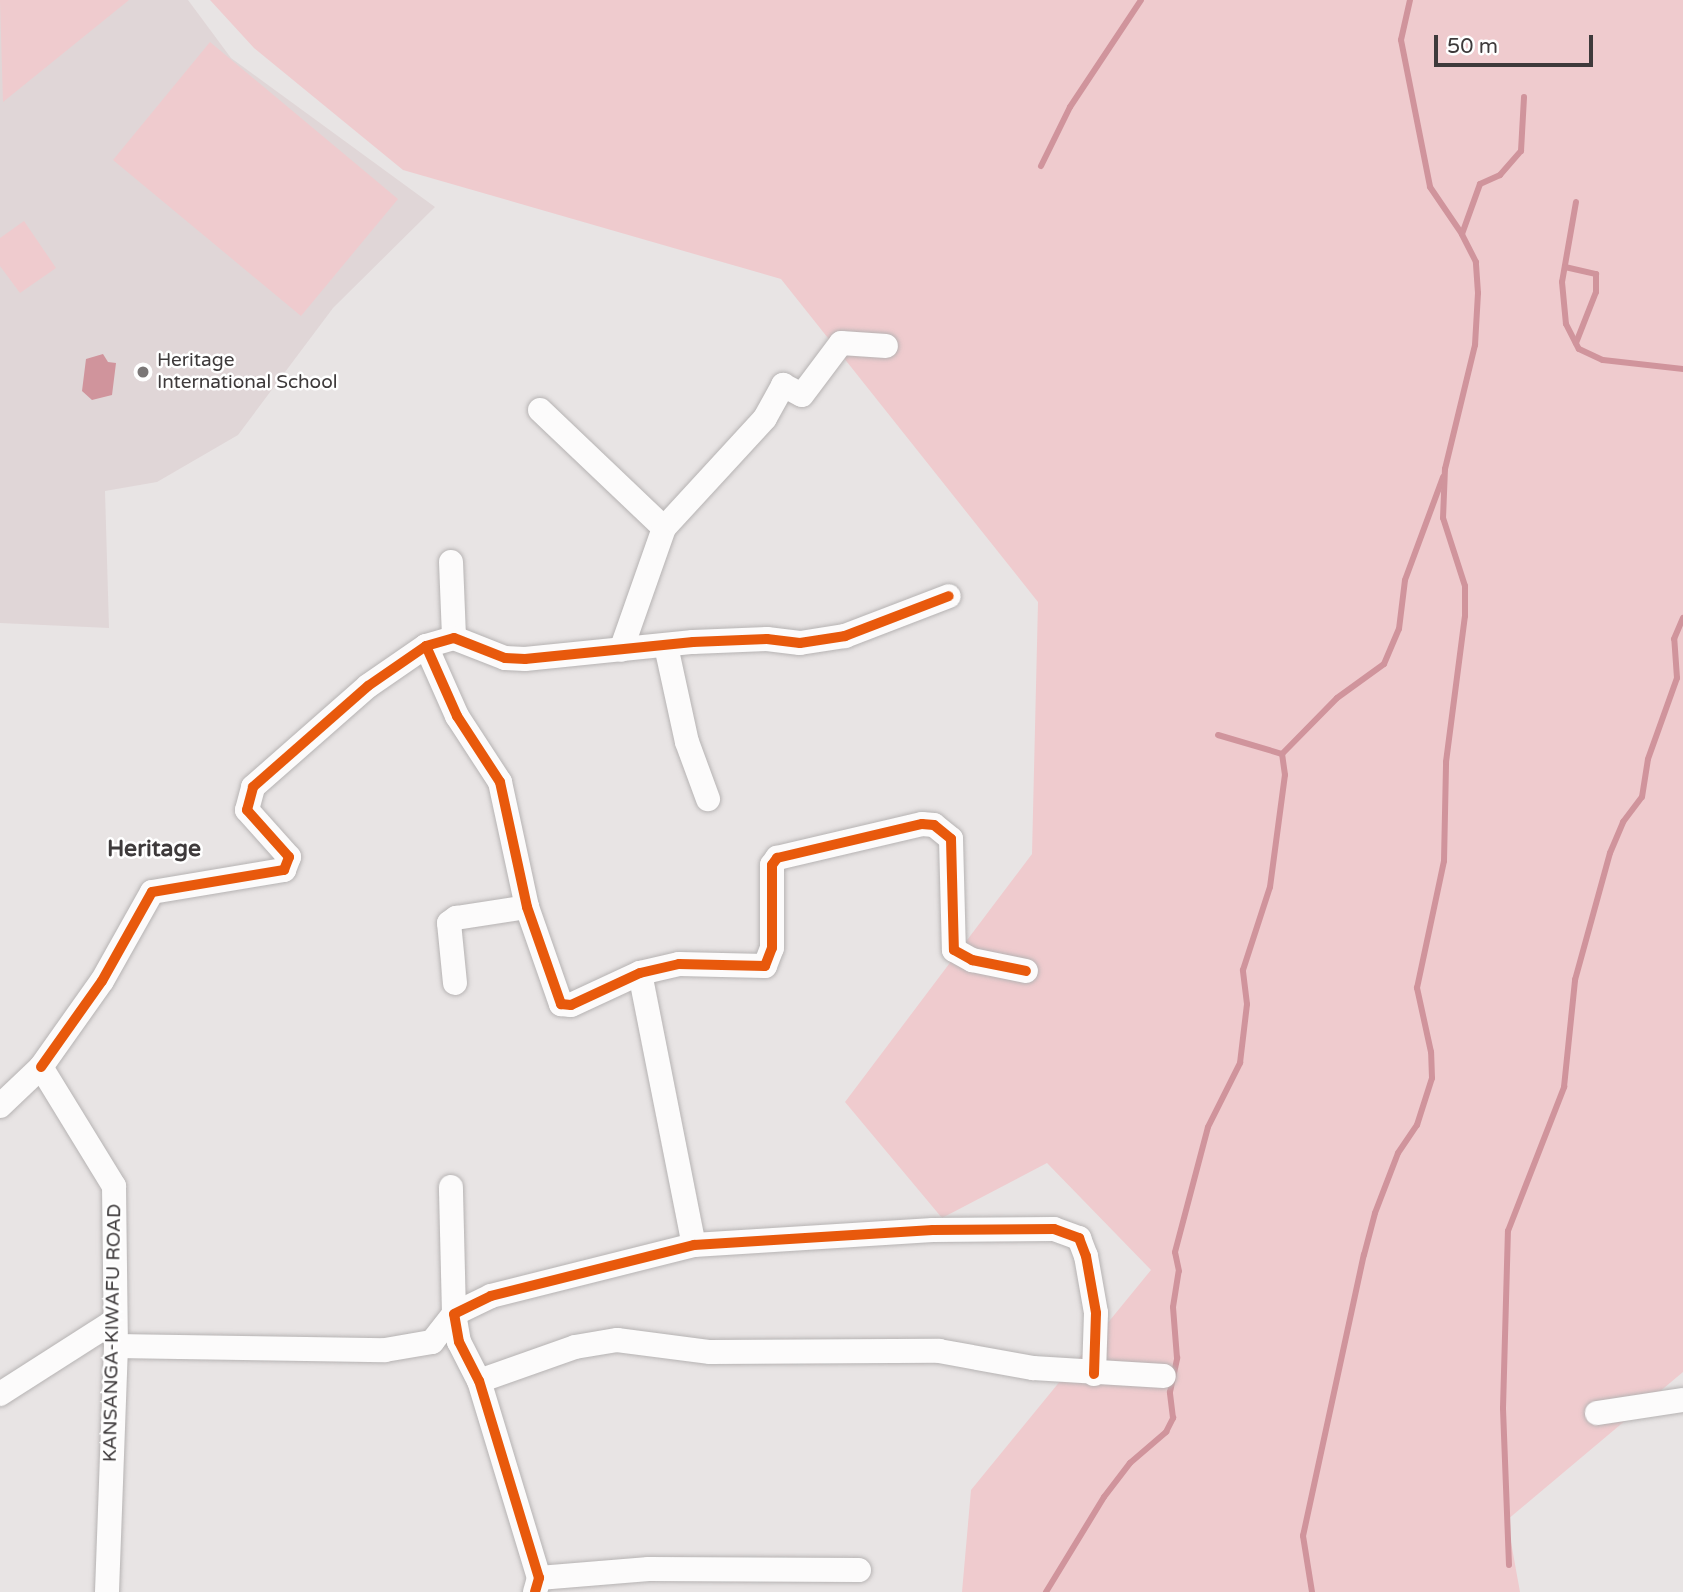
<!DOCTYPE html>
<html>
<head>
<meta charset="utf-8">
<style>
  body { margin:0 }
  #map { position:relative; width:1683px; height:1592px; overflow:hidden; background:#e8e4e4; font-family:"Varela Round",sans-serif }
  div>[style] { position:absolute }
  .built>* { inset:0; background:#e0d6d7 }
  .green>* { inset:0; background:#efcbce }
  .water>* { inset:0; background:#d0949c }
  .stream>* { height:6px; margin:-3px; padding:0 3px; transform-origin:3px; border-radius:3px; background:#d0949c }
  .roads { filter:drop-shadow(0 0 2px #b6b3b3) drop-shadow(0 0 2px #b6b3b3) }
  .minor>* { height:24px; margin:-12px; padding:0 12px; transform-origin:12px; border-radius:12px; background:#fcfbfb }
  .cycleway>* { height:10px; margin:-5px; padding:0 5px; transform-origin:5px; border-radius:5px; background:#e8590c }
  .dots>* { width:19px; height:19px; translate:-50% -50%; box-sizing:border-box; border:4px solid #fff; border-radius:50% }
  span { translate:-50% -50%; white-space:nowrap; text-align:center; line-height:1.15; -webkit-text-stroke:5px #fff; paint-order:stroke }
  .poi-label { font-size:19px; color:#3e3a3b }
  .left { translate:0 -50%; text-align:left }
  .street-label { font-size:19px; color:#3e3a3b }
  .quarter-label { font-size:23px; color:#3e3a3b; font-weight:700 }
  .scale { position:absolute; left:1434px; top:35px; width:159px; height:32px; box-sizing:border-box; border:4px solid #3e3a3b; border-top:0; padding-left:9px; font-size:21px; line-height:24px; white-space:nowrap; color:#3e3a3b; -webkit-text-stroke:5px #fff; paint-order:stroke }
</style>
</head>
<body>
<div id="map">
  <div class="built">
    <i style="clip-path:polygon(0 0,188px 0,231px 58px,435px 207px,333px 308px,238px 435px,157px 482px,105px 491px,109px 628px,0 623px)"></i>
  </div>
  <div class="green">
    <i style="clip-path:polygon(0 0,129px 0,3px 102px)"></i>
    <i style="clip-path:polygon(210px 0,1683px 0,1683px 1372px,1507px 1520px,1520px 1592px,962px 1592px,971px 1490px,1151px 1270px,1047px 1163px,942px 1218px,845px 1102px,1032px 854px,1038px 602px,781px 279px,403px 170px,254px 48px)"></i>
    <i style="clip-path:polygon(210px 42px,398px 199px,301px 316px,113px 160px)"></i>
    <i style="clip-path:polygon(24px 221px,56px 268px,20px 293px,0 266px,0 238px)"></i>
  </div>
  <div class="water">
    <i style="clip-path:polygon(103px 354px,108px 362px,116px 363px,112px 395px,92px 400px,82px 391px,86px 359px)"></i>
  </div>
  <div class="stream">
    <i style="left:1410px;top:0;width:41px;rotate:102.7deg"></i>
    <i style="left:1401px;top:40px;width:150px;rotate:78.8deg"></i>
    <i style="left:1430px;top:187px;width:57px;rotate:55.8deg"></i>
    <i style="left:1041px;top:166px;width:66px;rotate:-63.8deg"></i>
    <i style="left:1070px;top:107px;width:128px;rotate:-56.4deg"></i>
    <i style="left:1576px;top:202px;width:81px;rotate:99.9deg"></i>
    <i style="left:1562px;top:282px;width:42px;rotate:84.6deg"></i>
    <i style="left:1566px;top:324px;width:28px;rotate:63deg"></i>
    <i style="left:1579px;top:349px;width:26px;rotate:25deg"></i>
    <i style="left:1603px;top:360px;width:81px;rotate:6.4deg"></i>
    <i style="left:1565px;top:267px;width:32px;rotate:13deg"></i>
    <i style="left:1596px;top:274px;width:18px;rotate:90deg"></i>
    <i style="left:1596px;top:292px;width:55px;rotate:111.4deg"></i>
    <i style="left:1218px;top:735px;width:67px;rotate:16.5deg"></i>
    <i style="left:1282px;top:754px;width:78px;rotate:-45.5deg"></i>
    <i style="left:1337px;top:698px;width:58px;rotate:-35.9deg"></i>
    <i style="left:1384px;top:664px;width:38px;rotate:-67deg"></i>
    <i style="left:1399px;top:629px;width:49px;rotate:-83deg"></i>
    <i style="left:1405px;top:580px;width:110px;rotate:-69.7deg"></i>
    <i style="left:1509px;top:1565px;width:157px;rotate:-92.2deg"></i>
    <i style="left:1503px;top:1408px;width:177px;rotate:-88.4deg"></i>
    <i style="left:1508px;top:1231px;width:155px;rotate:-68.7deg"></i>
    <i style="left:1564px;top:1087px;width:108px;rotate:-84.1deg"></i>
    <i style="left:1575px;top:980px;width:132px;rotate:-74.6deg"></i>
    <i style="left:1610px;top:853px;width:34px;rotate:-67deg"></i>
    <i style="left:1623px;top:822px;width:31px;rotate:-53deg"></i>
    <i style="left:1642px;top:797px;width:38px;rotate:-81deg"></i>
    <i style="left:1648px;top:759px;width:86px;rotate:-70.3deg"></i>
    <i style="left:1677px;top:678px;width:39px;rotate:-94deg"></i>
    <i style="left:1674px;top:639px;width:23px;rotate:-67deg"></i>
    <i style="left:1046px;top:1592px;width:111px;rotate:-58.6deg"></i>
    <i style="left:1104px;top:1497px;width:43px;rotate:-52.6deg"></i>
    <i style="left:1130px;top:1463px;width:48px;rotate:-40.7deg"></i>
    <i style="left:1166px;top:1432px;width:16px;rotate:-63deg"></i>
    <i style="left:1173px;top:1418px;width:26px;rotate:-97deg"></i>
    <i style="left:1170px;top:1392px;width:35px;rotate:-78deg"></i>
    <i style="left:1177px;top:1358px;width:51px;rotate:-94.5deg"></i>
    <i style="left:1173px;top:1307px;width:36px;rotate:-81deg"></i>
    <i style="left:1179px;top:1271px;width:19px;rotate:-102deg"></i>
    <i style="left:1175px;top:1252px;width:129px;rotate:-75.2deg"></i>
    <i style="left:1208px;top:1127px;width:72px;rotate:-63.4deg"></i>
    <i style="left:1240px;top:1063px;width:59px;rotate:-83.2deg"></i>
    <i style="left:1247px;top:1004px;width:34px;rotate:-97deg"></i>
    <i style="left:1243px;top:970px;width:87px;rotate:-72deg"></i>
    <i style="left:1270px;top:887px;width:113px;rotate:-82.4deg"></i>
    <i style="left:1285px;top:775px;width:21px;rotate:-98deg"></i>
    <i style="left:1312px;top:1592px;width:57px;rotate:-99.1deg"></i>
    <i style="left:1303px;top:1536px;width:288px;rotate:-77.8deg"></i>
    <i style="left:1364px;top:1255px;width:43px;rotate:-75.3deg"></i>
    <i style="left:1375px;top:1213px;width:64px;rotate:-69deg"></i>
    <i style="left:1398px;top:1153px;width:34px;rotate:-56deg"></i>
    <i style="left:1417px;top:1125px;width:49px;rotate:-72.3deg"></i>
    <i style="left:1432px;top:1078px;width:26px;rotate:-92deg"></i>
    <i style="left:1431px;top:1052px;width:66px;rotate:-102.3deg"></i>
    <i style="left:1417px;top:988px;width:130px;rotate:-78deg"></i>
    <i style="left:1444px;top:861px;width:99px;rotate:-88.8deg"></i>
    <i style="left:1446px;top:762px;width:147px;rotate:-82.6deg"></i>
    <i style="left:1465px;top:616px;width:30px;rotate:-90deg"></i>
    <i style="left:1465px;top:586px;width:71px;rotate:-107.9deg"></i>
    <i style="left:1443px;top:518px;width:49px;rotate:-87.7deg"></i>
    <i style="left:1445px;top:469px;width:128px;rotate:-76.4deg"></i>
    <i style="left:1475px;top:345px;width:52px;rotate:-86.7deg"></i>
    <i style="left:1478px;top:293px;width:31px;rotate:-94deg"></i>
    <i style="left:1476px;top:262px;width:31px;rotate:-117deg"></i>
    <i style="left:1462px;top:234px;width:53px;rotate:-70.2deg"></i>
    <i style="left:1480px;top:184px;width:22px;rotate:-24deg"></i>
    <i style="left:1500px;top:175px;width:32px;rotate:-49deg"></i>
    <i style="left:1521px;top:151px;width:54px;rotate:-86.8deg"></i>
  </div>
  <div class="roads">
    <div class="minor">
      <i style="left:540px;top:410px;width:171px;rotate:43.6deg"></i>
      <i style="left:664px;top:528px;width:129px;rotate:109.4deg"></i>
      <i style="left:664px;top:528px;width:149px;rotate:-47.4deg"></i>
      <i style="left:765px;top:418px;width:38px;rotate:-61deg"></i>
      <i style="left:783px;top:385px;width:21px;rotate:28deg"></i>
      <i style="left:802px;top:395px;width:65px;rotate:-53.1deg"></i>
      <i style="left:841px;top:343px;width:45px;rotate:3.8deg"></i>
      <i style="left:451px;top:562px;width:76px;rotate:87.7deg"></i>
      <i style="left:426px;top:646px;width:77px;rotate:66.1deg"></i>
      <i style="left:457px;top:716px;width:79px;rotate:56.9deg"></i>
      <i style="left:500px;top:782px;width:128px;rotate:77.8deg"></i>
      <i style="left:527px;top:907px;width:103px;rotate:70.7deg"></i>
      <i style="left:561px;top:1004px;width:10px;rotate:6deg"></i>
      <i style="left:571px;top:1005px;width:76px;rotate:-24.9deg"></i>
      <i style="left:640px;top:973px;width:40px;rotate:-13deg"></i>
      <i style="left:679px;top:964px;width:86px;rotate:1.3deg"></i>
      <i style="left:765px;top:966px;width:19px;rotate:-69deg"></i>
      <i style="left:772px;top:948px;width:83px;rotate:-90deg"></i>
      <i style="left:772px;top:865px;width:9px;rotate:-54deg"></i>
      <i style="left:777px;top:858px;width:149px;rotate:-13.2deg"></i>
      <i style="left:922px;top:824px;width:12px;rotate:5deg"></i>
      <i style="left:934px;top:825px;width:22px;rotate:39deg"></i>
      <i style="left:951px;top:839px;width:111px;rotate:88.5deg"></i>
      <i style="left:954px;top:950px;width:21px;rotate:29deg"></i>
      <i style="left:972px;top:960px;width:55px;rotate:11.5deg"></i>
      <i style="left:666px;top:646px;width:98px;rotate:77.7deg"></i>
      <i style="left:687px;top:742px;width:61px;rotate:69.8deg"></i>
      <i style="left:640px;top:973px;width:277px;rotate:78.8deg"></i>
      <i style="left:455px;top:983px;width:60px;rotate:-95.7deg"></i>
      <i style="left:449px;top:923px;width:9px;rotate:-36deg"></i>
      <i style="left:456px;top:918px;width:72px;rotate:-8.8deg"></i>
      <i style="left:41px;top:1067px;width:105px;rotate:-54.7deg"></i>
      <i style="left:102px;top:981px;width:102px;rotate:-60.7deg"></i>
      <i style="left:152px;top:892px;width:134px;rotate:-9.5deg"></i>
      <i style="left:284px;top:870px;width:14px;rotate:-69deg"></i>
      <i style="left:289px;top:857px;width:63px;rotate:-131.8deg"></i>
      <i style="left:247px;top:810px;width:24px;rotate:-75deg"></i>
      <i style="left:253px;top:787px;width:153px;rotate:-41.3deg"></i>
      <i style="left:368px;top:686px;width:70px;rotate:-34.6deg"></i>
      <i style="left:426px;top:646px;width:29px;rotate:-16deg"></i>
      <i style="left:454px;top:638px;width:55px;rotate:21.4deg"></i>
      <i style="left:505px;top:658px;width:20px;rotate:3deg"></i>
      <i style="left:525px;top:659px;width:169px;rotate:-5.8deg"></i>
      <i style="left:693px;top:642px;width:74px;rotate:-2.3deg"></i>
      <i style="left:767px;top:639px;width:33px;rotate:7deg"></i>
      <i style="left:800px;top:643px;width:46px;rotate:-8.8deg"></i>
      <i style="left:845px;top:636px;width:111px;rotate:-21deg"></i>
      <i style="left:0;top:1106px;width:57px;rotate:-43.6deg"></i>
      <i style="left:41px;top:1067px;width:140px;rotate:58.5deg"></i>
      <i style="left:114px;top:1186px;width:160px;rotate:89.3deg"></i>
      <i style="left:116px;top:1346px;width:246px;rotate:92.1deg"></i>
      <i style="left:116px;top:1346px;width:269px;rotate:0.9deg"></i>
      <i style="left:385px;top:1350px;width:48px;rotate:-9.7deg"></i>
      <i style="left:432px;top:1342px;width:36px;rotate:-52deg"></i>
      <i style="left:454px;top:1314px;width:127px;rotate:-91.4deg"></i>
      <i style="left:479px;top:1381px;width:102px;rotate:-19.5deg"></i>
      <i style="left:575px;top:1347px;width:43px;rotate:-9.5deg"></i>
      <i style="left:617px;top:1340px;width:94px;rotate:7.4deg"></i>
      <i style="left:710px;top:1352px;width:229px;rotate:-0.3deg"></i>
      <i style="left:939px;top:1351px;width:96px;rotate:10.3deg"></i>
      <i style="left:1033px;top:1368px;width:131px;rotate:3.5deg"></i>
      <i style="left:0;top:1394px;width:135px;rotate:-32.6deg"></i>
      <i style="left:1597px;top:1413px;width:87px;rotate:-8.6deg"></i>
      <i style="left:539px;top:1578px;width:110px;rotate:-4.7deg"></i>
      <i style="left:649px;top:1569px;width:210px;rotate:0.3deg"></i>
      <i style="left:535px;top:1592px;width:15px;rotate:-74deg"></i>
      <i style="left:539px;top:1578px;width:206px;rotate:-106.9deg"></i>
      <i style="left:479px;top:1381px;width:44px;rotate:-117.1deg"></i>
      <i style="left:459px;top:1342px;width:28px;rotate:-100deg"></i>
      <i style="left:454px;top:1314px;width:41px;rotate:-25.9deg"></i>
      <i style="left:491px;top:1296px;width:209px;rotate:-14.1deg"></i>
      <i style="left:694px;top:1245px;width:239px;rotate:-3.6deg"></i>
      <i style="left:933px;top:1230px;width:121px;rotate:-0.5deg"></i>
      <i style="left:1054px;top:1229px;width:27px;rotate:20deg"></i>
      <i style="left:1079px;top:1238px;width:19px;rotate:69deg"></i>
      <i style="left:1086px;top:1256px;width:58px;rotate:80deg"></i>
      <i style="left:1096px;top:1313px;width:61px;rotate:91.9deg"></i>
    </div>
  </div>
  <div class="cycleway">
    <i style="left:426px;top:646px;width:77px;rotate:66.1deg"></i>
    <i style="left:457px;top:716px;width:79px;rotate:56.9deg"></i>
    <i style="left:500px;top:782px;width:128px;rotate:77.8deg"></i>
    <i style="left:527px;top:907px;width:103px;rotate:70.7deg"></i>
    <i style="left:561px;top:1004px;width:10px;rotate:6deg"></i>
    <i style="left:571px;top:1005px;width:76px;rotate:-24.9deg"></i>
    <i style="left:640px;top:973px;width:40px;rotate:-13deg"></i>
    <i style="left:679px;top:964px;width:86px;rotate:1.3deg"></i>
    <i style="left:765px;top:966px;width:19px;rotate:-69deg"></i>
    <i style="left:772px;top:948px;width:83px;rotate:-90deg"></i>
    <i style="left:772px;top:865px;width:9px;rotate:-54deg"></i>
    <i style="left:777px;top:858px;width:149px;rotate:-13.2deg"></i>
    <i style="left:922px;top:824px;width:12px;rotate:5deg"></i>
    <i style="left:934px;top:825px;width:22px;rotate:39deg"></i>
    <i style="left:951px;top:839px;width:111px;rotate:88.5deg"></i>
    <i style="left:954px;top:950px;width:21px;rotate:29deg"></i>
    <i style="left:972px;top:960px;width:55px;rotate:11.5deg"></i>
    <i style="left:41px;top:1067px;width:105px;rotate:-54.7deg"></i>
    <i style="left:102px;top:981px;width:102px;rotate:-60.7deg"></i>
    <i style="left:152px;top:892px;width:134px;rotate:-9.5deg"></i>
    <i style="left:284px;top:870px;width:14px;rotate:-69deg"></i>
    <i style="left:289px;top:857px;width:63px;rotate:-131.8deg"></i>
    <i style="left:247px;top:810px;width:24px;rotate:-75deg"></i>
    <i style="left:253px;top:787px;width:153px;rotate:-41.3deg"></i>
    <i style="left:368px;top:686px;width:70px;rotate:-34.6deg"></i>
    <i style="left:426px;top:646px;width:29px;rotate:-16deg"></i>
    <i style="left:454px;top:638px;width:55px;rotate:21.4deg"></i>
    <i style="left:505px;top:658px;width:20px;rotate:3deg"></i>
    <i style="left:525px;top:659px;width:169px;rotate:-5.8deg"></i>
    <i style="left:693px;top:642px;width:74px;rotate:-2.3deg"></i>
    <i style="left:767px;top:639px;width:33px;rotate:7deg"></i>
    <i style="left:800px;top:643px;width:46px;rotate:-8.8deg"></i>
    <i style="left:845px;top:636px;width:111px;rotate:-21deg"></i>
    <i style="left:535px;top:1592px;width:15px;rotate:-74deg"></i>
    <i style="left:539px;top:1578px;width:206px;rotate:-106.9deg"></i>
    <i style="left:479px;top:1381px;width:44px;rotate:-117.1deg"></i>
    <i style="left:459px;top:1342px;width:28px;rotate:-100deg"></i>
    <i style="left:454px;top:1314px;width:41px;rotate:-25.9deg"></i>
    <i style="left:491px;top:1296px;width:209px;rotate:-14.1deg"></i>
    <i style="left:694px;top:1245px;width:239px;rotate:-3.6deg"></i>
    <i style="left:933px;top:1230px;width:121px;rotate:-0.5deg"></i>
    <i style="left:1054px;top:1229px;width:27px;rotate:20deg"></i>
    <i style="left:1079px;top:1238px;width:19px;rotate:69deg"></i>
    <i style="left:1086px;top:1256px;width:58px;rotate:80deg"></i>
    <i style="left:1096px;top:1313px;width:61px;rotate:91.9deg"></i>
  </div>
  <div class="dots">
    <i style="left:143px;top:372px;background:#7a7676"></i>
  </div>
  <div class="poi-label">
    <span class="left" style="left:157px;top:372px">Heritage<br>International School</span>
  </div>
  <div class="street-label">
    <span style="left:113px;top:1333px;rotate:-89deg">KANSANGA-KIWAFU ROAD</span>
  </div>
  <div class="quarter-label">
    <span style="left:154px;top:849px">Heritage</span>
  </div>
  <div class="scale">50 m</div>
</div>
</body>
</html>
